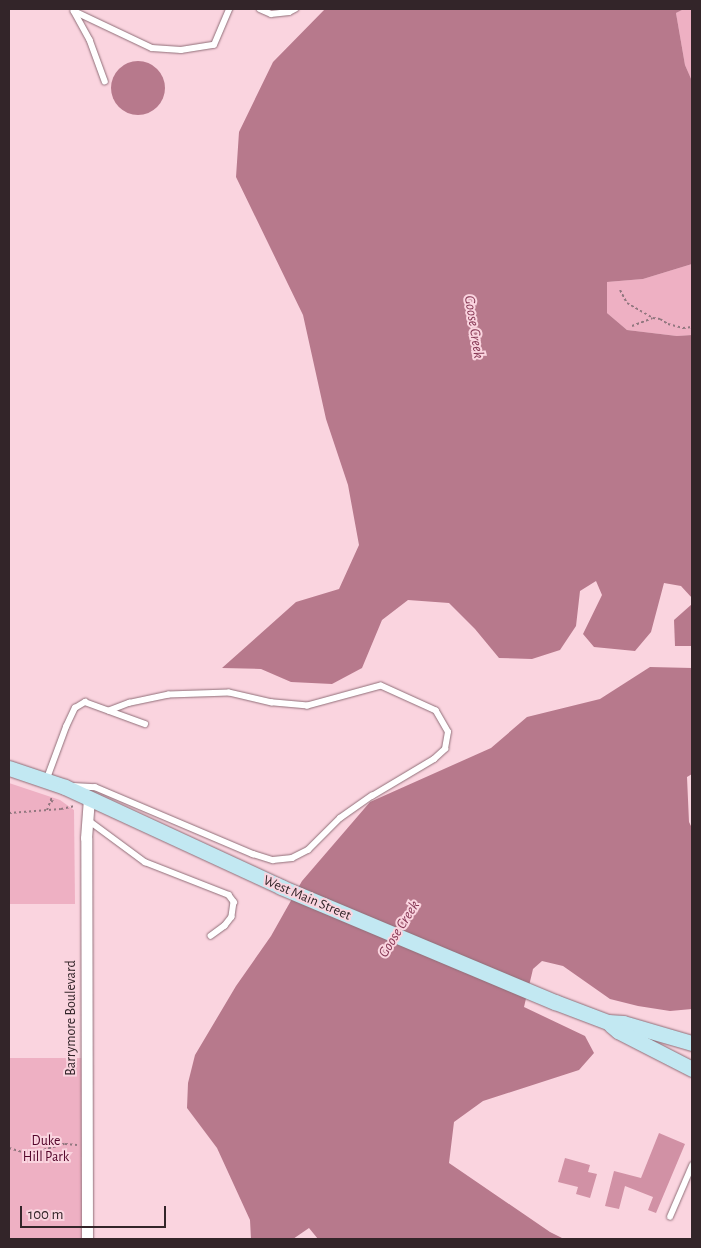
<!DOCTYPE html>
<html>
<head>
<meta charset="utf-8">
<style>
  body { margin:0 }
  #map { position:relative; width:701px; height:1248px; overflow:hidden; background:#fad4df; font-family:"Alegreya Sans",sans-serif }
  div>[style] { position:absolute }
  .green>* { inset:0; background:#eeb0c3 }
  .water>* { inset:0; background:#b7798c }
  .round { border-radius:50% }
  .building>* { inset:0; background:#d191a5 }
  .path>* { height:2px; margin-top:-1px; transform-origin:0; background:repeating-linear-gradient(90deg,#91777f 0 2.5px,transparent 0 5px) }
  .roads { filter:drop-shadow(0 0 1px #906e78) drop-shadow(0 0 1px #906e78) }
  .lane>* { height:5.5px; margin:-2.75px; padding:0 2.75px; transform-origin:2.75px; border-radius:2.75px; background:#fff }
  .street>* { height:11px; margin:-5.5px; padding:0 5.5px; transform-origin:5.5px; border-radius:5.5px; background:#fff }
  .secondary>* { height:15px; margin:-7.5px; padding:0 7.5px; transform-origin:7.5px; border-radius:7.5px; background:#c2e8f2 }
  span { translate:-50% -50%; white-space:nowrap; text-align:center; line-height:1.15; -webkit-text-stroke:4px #fad4df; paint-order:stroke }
  .street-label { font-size:14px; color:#332529 }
  .park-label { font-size:14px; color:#53052a }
  .water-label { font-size:15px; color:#873855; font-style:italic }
  .frame { position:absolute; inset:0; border:10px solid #332529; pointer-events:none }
  .scale { position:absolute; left:20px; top:1206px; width:146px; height:22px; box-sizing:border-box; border:2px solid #332529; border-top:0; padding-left:6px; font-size:15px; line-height:18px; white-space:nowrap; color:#332529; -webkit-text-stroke:4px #fad4df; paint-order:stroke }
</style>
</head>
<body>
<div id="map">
  <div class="green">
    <i style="clip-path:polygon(684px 9px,692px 9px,692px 81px,685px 65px,676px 13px)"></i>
    <i style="clip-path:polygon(692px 264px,692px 335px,677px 336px,627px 330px,607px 313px,607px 282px,643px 279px)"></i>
    <i style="clip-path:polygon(9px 783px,60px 800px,74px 810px,75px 904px,9px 904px)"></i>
    <i style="clip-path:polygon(9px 1058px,83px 1058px,84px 1239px,9px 1239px)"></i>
  </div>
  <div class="water">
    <i style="clip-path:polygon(325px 9px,684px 9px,676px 13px,685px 65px,692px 81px,692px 264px,643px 279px,607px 282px,607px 313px,627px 330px,677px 336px,692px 335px,692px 598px,681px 586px,664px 583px,651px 632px,635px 651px,594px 647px,583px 634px,602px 595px,596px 581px,580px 591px,576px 626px,560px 650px,532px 659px,499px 658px,475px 629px,449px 603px,408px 600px,382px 620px,362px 668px,332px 684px,291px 682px,261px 669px,222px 668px,296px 602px,339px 589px,359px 545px,348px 485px,326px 419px,303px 315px,236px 177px,239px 132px,273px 62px)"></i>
    <i class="round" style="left:111px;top:61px;width:54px;height:54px"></i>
    <i style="clip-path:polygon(692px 604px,692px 646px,675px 646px,674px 620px)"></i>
    <i style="clip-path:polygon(650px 667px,692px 668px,692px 774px,687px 777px,689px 822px,692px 828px,692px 1009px,670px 1011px,638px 1006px,610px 999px,563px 966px,542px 961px,533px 969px,524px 1007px,585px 1036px,594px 1053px,579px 1070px,483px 1101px,454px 1122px,449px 1163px,550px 1232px,564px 1239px,318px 1239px,309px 1228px,293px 1239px,251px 1239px,250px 1220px,217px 1148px,187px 1108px,188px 1083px,195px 1055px,236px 986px,271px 936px,302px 881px,370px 802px,491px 748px,527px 717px,600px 699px)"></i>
  </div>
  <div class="building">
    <i style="clip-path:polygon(659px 1133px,685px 1144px,656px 1213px,648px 1210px,653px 1197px,625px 1186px,619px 1209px,605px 1206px,614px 1171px,641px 1178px)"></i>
    <i style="clip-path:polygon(565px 1158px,590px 1165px,588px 1172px,597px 1174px,590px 1198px,576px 1194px,578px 1187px,558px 1182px)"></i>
  </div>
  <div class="path">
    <i style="left:620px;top:290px;width:15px;rotate:62deg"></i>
    <i style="left:627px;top:303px;width:30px;rotate:30deg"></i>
    <i style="left:632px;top:326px;width:22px;rotate:-21deg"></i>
    <i style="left:653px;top:318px;width:7px;rotate:8deg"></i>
    <i style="left:660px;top:319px;width:9px;rotate:32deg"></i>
    <i style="left:668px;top:324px;width:16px;rotate:15deg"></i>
    <i style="left:683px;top:328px;width:9px;rotate:-6deg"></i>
    <i style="left:51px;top:801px;width:5px;rotate:11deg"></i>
    <i style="left:47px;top:810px;width:14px;rotate:-69deg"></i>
    <i style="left:9px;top:813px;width:52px;rotate:-4.4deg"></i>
    <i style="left:61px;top:809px;width:14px;rotate:-12deg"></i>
    <i style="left:9px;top:1148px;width:21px;rotate:17deg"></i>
    <i style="left:29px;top:1154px;width:37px;rotate:-16deg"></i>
    <i style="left:65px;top:1144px;width:12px;rotate:5deg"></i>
    <i style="left:9px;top:1176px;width:32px;rotate:90deg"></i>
  </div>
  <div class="roads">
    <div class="lane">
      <i style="left:260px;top:9px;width:12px;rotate:24deg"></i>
      <i style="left:271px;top:14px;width:18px;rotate:-6deg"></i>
      <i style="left:289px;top:12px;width:7px;rotate:-27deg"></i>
      <i style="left:74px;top:11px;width:86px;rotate:25.4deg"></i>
      <i style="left:152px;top:48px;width:29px;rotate:4deg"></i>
      <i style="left:181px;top:50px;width:33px;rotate:-9deg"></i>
      <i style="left:214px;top:45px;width:39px;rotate:-67deg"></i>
      <i style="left:74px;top:11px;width:33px;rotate:61deg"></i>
      <i style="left:90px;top:40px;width:44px;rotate:69.9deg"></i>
      <i style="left:46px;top:781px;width:58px;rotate:-69.7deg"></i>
      <i style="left:66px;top:727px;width:21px;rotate:-65deg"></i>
      <i style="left:75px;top:708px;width:12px;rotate:-31deg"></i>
      <i style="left:85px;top:702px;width:64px;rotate:20.1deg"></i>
      <i style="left:73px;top:786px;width:22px;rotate:3deg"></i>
      <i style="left:95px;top:787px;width:172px;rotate:23deg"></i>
      <i style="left:253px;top:854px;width:21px;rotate:17deg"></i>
      <i style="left:273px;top:860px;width:19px;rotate:-6deg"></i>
      <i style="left:292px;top:858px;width:18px;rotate:-27deg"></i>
      <i style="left:308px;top:850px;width:45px;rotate:-45deg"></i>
      <i style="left:340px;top:818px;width:39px;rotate:-35deg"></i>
      <i style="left:372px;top:796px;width:72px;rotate:-30.8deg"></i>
      <i style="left:434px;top:759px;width:15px;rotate:-42deg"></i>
      <i style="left:445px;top:749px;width:17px;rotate:-80deg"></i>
      <i style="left:448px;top:732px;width:24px;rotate:-120deg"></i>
      <i style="left:436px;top:711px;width:60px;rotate:-155.6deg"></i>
      <i style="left:381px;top:686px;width:76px;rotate:164.7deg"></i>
      <i style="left:308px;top:706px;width:36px;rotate:-175deg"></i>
      <i style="left:272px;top:703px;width:44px;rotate:-166.9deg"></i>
      <i style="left:229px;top:693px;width:60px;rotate:178.1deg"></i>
      <i style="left:169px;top:695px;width:40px;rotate:168deg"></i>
      <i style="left:130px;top:703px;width:22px;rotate:159deg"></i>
      <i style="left:88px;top:820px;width:71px;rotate:36.4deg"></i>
      <i style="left:145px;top:862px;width:90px;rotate:21.4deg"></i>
      <i style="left:229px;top:895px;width:9px;rotate:54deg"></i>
      <i style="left:234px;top:902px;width:15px;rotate:98deg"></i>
      <i style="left:232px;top:917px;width:11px;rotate:128deg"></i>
      <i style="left:225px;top:926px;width:17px;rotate:144deg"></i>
      <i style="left:670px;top:1217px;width:56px;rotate:-66.7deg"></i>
    </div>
    <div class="street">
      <i style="left:87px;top:1239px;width:401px;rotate:-90.1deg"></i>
      <i style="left:86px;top:838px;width:40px;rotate:-85.7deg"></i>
    </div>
    <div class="secondary">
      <i style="left:9px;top:768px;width:59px;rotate:18.7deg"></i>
      <i style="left:65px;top:787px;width:238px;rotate:24.8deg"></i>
      <i style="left:281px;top:887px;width:297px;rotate:22.8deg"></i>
      <i style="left:555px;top:1002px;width:57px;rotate:20.7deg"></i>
      <i style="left:608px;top:1022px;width:15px;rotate:4deg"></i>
      <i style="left:623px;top:1023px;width:72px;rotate:16.2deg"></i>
      <i style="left:611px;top:1025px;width:9px;rotate:41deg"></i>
      <i style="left:618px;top:1031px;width:83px;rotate:27.2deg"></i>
    </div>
  </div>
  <div class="street-label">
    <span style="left:307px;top:898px;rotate:23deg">West Main Street</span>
    <span style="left:71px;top:1018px;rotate:-90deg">Barrymore Boulevard</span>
  </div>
  <div class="park-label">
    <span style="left:46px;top:1149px">Duke<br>Hill Park</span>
  </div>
  <div class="water-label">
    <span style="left:474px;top:327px;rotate:81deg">Goose Creek</span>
    <span style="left:399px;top:929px;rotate:-58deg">Goose Creek</span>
  </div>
  <div class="frame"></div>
  <div class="scale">100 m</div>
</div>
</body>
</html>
